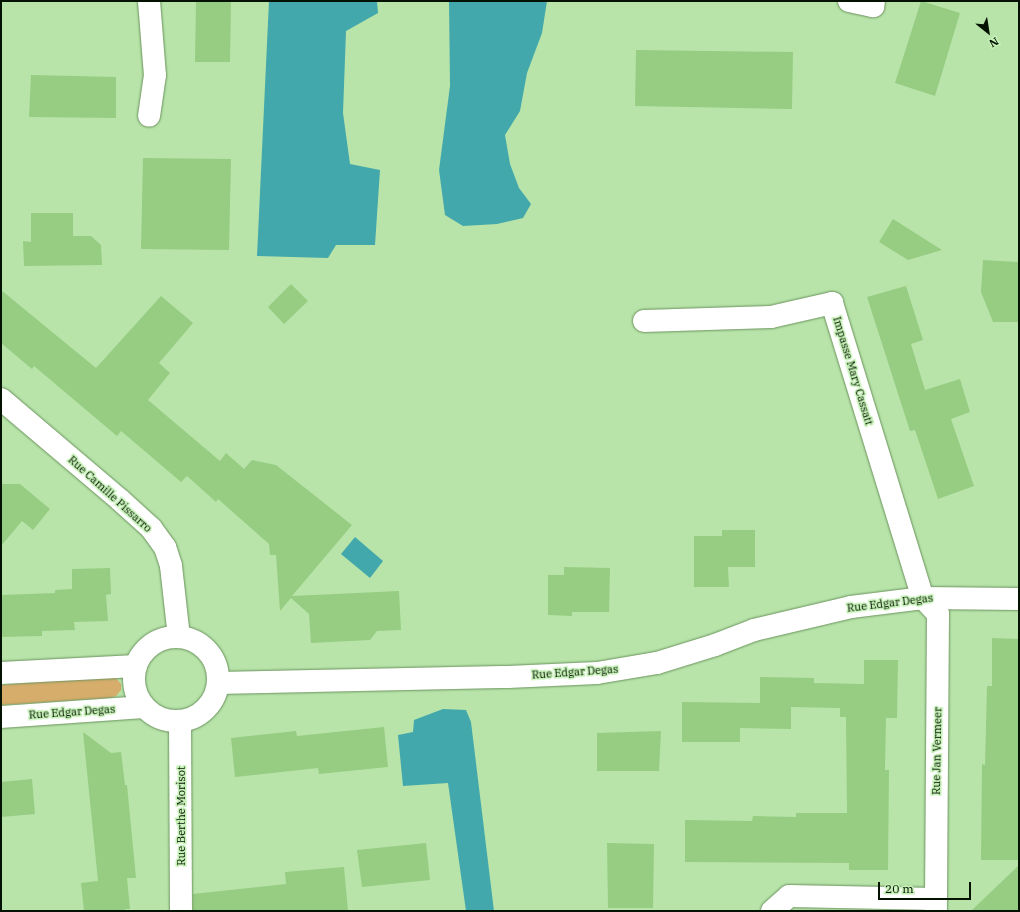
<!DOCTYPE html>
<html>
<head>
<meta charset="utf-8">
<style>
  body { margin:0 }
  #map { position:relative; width:1020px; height:912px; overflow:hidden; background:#b8e4aa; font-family:"IBM Plex Serif",serif }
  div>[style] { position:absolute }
  .green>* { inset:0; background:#d6ad6b }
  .water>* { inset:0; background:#42a8ab }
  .building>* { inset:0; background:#96cd82 }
  .roads { filter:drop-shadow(0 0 1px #6b935d) drop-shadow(0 0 1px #6b935d) }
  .minor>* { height:22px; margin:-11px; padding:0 11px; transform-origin:11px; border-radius:11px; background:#fff }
  .minor>.ring { margin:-11px; padding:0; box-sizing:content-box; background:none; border:22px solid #fff; border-radius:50% }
  span { translate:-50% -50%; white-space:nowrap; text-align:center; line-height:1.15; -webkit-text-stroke:3px #c5f1b6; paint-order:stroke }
  .street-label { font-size:11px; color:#041201 }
  .frame { position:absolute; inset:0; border:2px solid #041201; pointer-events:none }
  .north { position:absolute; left:968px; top:12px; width:40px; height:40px; -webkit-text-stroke:3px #c5f1b6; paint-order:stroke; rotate:150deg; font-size:11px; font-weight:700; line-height:16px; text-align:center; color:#041201 }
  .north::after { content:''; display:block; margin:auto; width:14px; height:18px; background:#041201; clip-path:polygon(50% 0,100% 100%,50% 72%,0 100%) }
  .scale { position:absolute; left:878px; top:882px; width:93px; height:18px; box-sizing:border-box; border:2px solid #041201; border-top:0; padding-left:5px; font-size:12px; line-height:14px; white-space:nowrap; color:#041201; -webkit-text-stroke:3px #c5f1b6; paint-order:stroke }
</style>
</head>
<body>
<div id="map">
  <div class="green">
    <i style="clip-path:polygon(110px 676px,116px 678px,121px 684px,121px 690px,116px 696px,110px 698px,1px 705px,1px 685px)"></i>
  </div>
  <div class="water">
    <i style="clip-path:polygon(269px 1px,377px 1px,378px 13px,346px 31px,343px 113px,350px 164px,380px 170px,375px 245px,336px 245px,328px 258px,257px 256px)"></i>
    <i style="clip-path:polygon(449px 1px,547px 1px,542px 33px,527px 73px,520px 111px,505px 135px,510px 164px,519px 188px,531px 204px,523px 218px,497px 224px,463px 226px,445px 215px,439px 170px,450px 86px)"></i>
    <i style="clip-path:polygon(355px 537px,383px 561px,370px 578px,341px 554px)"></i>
    <i style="clip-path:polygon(443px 709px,466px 710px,471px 722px,494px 911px,466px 911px,448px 783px,403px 786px,398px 735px,413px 732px,414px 720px)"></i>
  </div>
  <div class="building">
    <i style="clip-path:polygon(196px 1px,231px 1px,230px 62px,195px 62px)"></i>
    <i style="clip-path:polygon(921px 1px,960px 13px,935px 96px,895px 83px)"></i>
    <i style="clip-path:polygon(636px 50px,793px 52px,792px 109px,635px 106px)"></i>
    <i style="clip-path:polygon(31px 75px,116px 77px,116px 118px,29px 117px)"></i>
    <i style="clip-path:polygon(143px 158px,231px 159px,229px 250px,141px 249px)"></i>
    <i style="clip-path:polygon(31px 213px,73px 213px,73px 236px,91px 236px,101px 245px,102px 265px,24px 266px,23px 241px,31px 242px)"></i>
    <i style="clip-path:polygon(893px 219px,942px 250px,908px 260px,879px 242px)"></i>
    <i style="clip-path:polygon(983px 260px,1019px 262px,1019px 322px,993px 322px,981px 292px)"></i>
    <i style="clip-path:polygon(291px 284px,308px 301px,284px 324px,268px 307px)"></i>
    <i style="clip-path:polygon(906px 286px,923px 340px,911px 344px,925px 390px,960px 379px,970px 412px,951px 419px,974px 486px,938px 499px,915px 430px,910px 431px,867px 297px)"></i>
    <i style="clip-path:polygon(1px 290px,96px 368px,161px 296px,193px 323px,159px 363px,170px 373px,148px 400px,220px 461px,226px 453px,244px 469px,252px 460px,276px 465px,352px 525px,292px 596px,399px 591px,401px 630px,377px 631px,370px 640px,311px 643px,309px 614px,291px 598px,280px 611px,276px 555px,270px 555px,269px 544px,218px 499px,216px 502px,187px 476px,181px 482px,121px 431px,117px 436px,34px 366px,32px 369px,1px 343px)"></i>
    <i style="clip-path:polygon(1px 484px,20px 484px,50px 509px,33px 530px,22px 521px,1px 546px)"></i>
    <i style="clip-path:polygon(722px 530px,755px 530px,755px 567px,728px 567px,729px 587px,694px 587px,694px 536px,722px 536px)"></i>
    <i style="clip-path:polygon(564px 567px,610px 568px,609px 612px,572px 612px,572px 616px,548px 615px,548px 575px,564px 575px)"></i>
    <i style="clip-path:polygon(110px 568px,111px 594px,106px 595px,108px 621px,74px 622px,75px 630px,42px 631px,42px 636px,1px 637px,1px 595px,55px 593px,55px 590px,72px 589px,72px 569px)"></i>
    <i style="clip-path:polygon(992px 638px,1019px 639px,1019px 860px,981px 860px,982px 764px,985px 765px,987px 686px,992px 686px)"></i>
    <i style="clip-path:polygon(864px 660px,898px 660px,897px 718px,886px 718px,885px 770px,889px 770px,888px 870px,849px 870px,849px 863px,685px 862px,685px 820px,752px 821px,753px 816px,796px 817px,796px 813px,847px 813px,846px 717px,840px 717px,840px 708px,791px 707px,791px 729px,740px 728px,740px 742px,682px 742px,682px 702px,760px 703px,760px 677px,814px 678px,814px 683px,864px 684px)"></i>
    <i style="clip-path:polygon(384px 727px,388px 767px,319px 774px,318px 768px,235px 777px,231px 738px,296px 731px,297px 736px)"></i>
    <i style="clip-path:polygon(661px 731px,659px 771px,597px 771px,597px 733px)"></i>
    <i style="clip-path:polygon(83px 732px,111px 753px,121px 752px,125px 785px,127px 785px,136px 878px,127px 878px,130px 909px,125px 909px,125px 911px,84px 911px,81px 883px,98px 881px)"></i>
    <i style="clip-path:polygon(32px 779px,35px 814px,1px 817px,1px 782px)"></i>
    <i style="clip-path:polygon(426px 843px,430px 880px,362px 887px,357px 850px)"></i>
    <i style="clip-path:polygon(607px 843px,654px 844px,653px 908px,608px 908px)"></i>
    <i style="clip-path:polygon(1019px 865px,1019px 911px,971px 911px)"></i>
    <i style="clip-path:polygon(344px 867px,348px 911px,193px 911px,193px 894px,286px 884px,285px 872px)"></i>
  </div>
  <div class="roads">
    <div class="minor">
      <i style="left:149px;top:1px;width:74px;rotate:85.4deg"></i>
      <i style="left:155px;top:75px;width:41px;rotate:98.3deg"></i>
      <i style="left:849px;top:1px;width:25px;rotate:12deg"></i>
      <i style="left:873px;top:6px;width:5px;rotate:-79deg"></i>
      <i style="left:644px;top:321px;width:127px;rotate:-1.8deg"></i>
      <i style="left:771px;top:317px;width:63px;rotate:-12.9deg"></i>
      <i style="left:832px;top:303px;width:309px;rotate:72.9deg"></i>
      <i style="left:923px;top:598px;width:22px;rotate:47deg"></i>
      <i style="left:938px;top:614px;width:297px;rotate:90.4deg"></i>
      <i style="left:1px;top:399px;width:156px;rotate:40.3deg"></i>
      <i style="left:120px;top:500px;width:42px;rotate:42.1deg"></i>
      <i style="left:151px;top:528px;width:24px;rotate:54deg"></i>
      <i style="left:165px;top:547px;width:20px;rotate:72deg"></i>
      <i style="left:171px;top:566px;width:71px;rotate:83.6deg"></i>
      <i class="ring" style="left:134px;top:637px;width:62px;height:62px"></i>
      <i style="left:1px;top:673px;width:135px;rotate:-3deg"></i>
      <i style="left:218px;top:683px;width:290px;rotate:-1.2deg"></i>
      <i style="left:508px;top:677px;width:89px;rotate:-2.6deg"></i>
      <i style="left:597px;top:673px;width:61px;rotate:-9.5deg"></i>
      <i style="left:657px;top:663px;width:61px;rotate:-17.2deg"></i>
      <i style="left:715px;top:645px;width:42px;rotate:-21deg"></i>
      <i style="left:754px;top:630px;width:100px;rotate:-13.3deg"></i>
      <i style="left:851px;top:607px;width:73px;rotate:-7.1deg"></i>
      <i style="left:923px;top:598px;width:96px;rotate:0.6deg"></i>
      <i style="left:1px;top:717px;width:143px;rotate:-4deg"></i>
      <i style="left:180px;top:721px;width:190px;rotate:89.7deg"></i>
      <i style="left:772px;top:911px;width:23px;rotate:-41deg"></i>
      <i style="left:789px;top:896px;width:147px;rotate:1.2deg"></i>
    </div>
  </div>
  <div class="street-label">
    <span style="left:853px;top:371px;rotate:73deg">Impasse Mary Cassatt</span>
    <span style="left:110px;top:494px;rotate:42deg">Rue Camille Pissarro</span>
    <span style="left:890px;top:603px;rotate:-7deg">Rue Edgar Degas</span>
    <span style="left:575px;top:672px;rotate:-4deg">Rue Edgar Degas</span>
    <span style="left:72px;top:712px;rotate:-4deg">Rue Edgar Degas</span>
    <span style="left:937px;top:751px;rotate:-89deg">Rue Jan Vermeer</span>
    <span style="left:181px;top:816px;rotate:-90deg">Rue Berthe Morisot</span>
  </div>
  <div class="frame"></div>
  <div class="north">N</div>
  <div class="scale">20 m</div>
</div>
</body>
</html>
